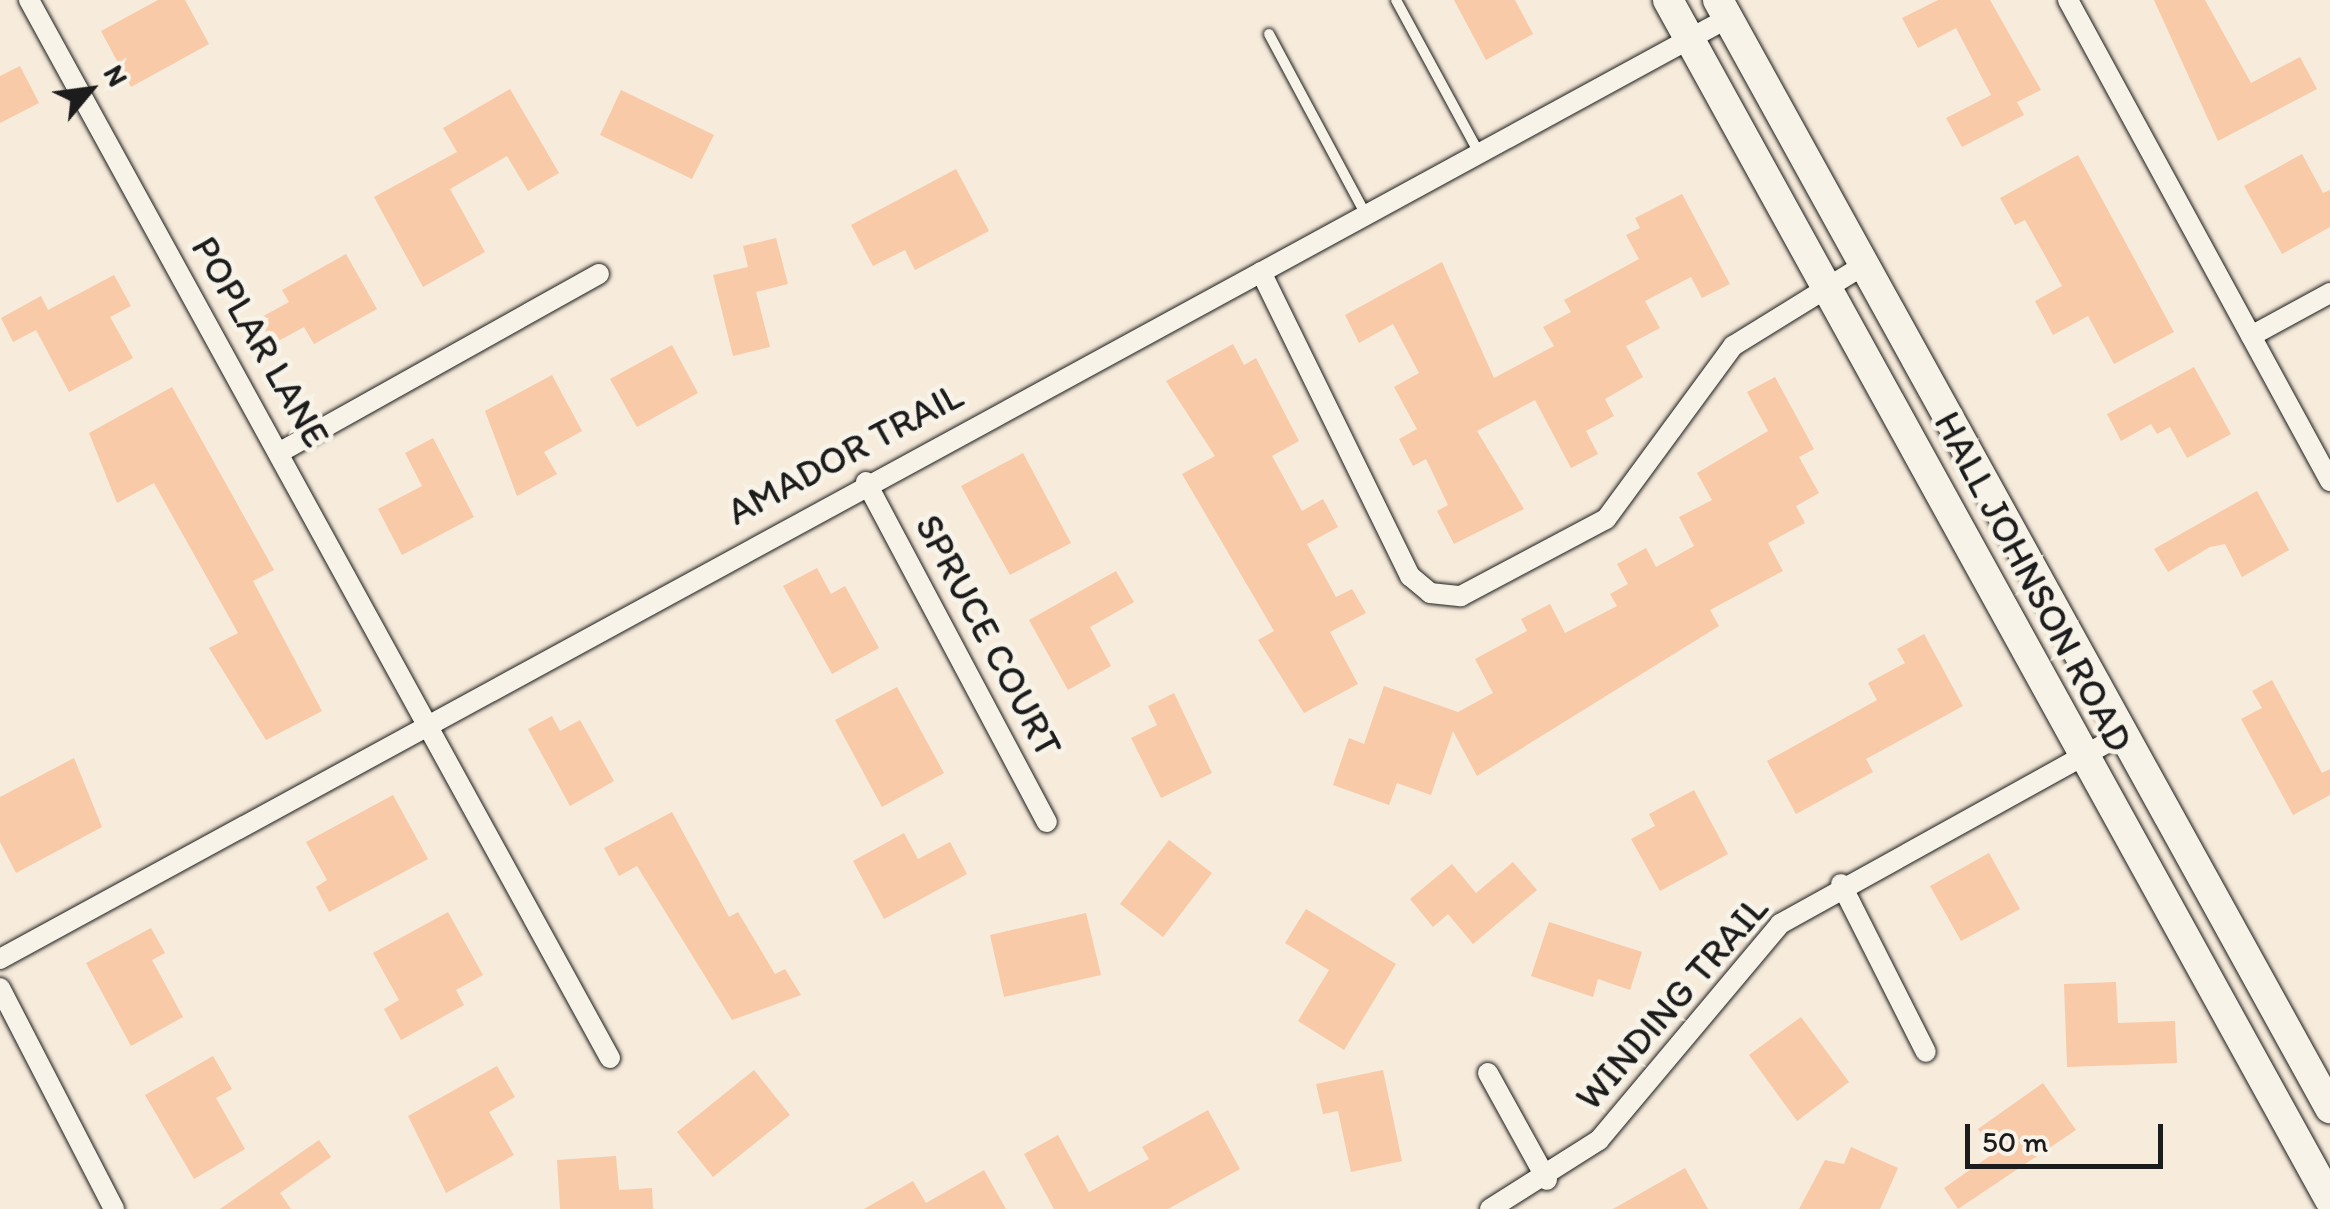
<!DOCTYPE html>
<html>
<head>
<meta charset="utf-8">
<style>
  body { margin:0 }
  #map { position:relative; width:2330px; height:1209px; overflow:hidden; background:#f7ebdb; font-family:Itim,sans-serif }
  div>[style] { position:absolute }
  .building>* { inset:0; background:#f8caa7 }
  .roads { filter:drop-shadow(0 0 2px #1c1c1c) drop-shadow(0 0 2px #1c1c1c) }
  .service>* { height:10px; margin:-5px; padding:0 5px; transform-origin:5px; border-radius:5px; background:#f7f3e8 }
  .minor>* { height:20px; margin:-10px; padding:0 10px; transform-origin:10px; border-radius:10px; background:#f7f3e8 }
  .secondary>* { height:30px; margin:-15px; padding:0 15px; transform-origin:15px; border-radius:15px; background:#f7f3e8 }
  span { translate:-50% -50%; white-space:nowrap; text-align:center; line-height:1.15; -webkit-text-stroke:10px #f7f3e8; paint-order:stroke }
  .street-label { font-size:38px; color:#1c1c1c }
  .north { position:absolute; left:40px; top:40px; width:100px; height:100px; -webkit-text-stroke:8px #f7f3e8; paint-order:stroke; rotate:61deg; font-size:28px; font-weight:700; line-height:40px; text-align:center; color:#1c1c1c }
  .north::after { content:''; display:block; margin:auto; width:35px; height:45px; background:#1c1c1c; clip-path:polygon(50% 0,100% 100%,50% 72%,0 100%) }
  .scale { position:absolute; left:1965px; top:1124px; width:198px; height:45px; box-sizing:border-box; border:5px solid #1c1c1c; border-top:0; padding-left:12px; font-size:30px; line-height:35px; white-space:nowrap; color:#1c1c1c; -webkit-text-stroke:8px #f7f3e8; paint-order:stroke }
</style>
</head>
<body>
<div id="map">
  <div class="building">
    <i style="clip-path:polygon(158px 0,185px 0,209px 44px,131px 87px,101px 31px)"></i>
    <i style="clip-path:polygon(1454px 0,1515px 0,1533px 34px,1486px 60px)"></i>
    <i style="clip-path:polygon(1938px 0,1990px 0,2041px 90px,2017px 102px,2024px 115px,1962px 147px,1946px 118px,1991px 95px,1956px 28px,1918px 48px,1902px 18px)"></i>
    <i style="clip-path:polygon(2154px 0,2205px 0,2251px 83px,2300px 57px,2317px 89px,2218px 141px)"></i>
    <i style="clip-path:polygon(20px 66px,39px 103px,0 123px,0 76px)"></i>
    <i style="clip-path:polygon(510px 89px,559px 173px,528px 191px,507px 156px,450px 189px,485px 252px,423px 287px,374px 197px,457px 152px,443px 128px)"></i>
    <i style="clip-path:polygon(621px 90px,714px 135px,692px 179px,600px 135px)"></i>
    <i style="clip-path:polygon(2302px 154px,2323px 193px,2330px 190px,2330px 227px,2282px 254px,2244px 186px)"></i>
    <i style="clip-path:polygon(2078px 155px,2174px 332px,2114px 364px,2088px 316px,2053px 335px,2035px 301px,2062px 286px,2025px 220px,2015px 225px,2000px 198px)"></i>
    <i style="clip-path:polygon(956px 169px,989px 231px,915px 270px,905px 250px,873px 266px,851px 225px)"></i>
    <i style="clip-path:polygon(1682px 194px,1730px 284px,1702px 298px,1691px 277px,1645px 301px,1660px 328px,1626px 346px,1643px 377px,1605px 399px,1614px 416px,1586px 431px,1598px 454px,1571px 468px,1535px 400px,1477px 431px,1524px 509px,1454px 544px,1437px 511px,1448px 505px,1426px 459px,1413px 466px,1399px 439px,1417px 429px,1394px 387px,1419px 373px,1393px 324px,1359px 343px,1345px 315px,1442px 262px,1494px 378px,1554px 346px,1543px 327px,1571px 312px,1564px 300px,1639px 259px,1626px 235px,1640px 228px,1635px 218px)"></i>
    <i style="clip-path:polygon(776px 238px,788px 284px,756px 292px,770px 347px,733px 356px,713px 275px,748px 267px,743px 246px)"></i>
    <i style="clip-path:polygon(346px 254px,377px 309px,314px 344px,304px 327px,273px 344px,258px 319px,289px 302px,282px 290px)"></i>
    <i style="clip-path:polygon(114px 275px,131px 306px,110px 317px,133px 358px,69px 392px,36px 330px,13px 342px,1px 318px,41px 296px,48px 310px)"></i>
    <i style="clip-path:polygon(1233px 344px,1244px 365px,1256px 358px,1299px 441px,1272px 456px,1302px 511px,1323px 499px,1338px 527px,1307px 544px,1336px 597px,1352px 589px,1366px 613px,1330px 632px,1358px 684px,1304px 713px,1258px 640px,1274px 631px,1182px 474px,1215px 456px,1166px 381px)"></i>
    <i style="clip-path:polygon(672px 345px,698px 393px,637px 427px,610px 379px)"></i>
    <i style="clip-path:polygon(2194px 367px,2231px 434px,2187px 458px,2170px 427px,2157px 434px,2151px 424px,2121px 441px,2107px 414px)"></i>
    <i style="clip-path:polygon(552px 375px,582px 431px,544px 452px,557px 474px,517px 496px,485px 411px)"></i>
    <i style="clip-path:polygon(1775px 377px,1814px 449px,1799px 457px,1819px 493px,1796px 506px,1805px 523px,1768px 543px,1783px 571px,1710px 610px,1719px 626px,1477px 776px,1453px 731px,1431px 795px,1397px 783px,1389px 805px,1333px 785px,1349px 738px,1364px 744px,1384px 686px,1458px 712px,1493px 693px,1475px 659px,1527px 631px,1521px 619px,1550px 604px,1565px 633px,1617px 606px,1610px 594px,1628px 584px,1617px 564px,1646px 548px,1656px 567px,1694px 546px,1679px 517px,1712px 500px,1697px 473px,1768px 431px,1747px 392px)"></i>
    <i style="clip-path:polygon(172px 387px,274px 570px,253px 581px,322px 711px,266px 740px,209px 648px,238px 633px,154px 483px,117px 503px,89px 433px)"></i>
    <i style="clip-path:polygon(433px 438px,474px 517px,402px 555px,378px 509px,422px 486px,405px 453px)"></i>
    <i style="clip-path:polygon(1023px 453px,1071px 543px,1010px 575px,961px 486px)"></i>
    <i style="clip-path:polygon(2257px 491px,2289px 550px,2242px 577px,2225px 544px,2210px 547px,2168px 572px,2154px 549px)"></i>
    <i style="clip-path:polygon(817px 568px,831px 594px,845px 586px,879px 648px,832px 674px,783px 586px)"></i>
    <i style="clip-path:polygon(1116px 571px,1134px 602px,1090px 627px,1111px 666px,1068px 690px,1029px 620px)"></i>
    <i style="clip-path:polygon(1924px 634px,1963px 706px,1866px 759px,1873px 772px,1796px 814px,1767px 761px,1877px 700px,1868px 683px,1905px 663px,1897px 649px)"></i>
    <i style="clip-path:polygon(2272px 680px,2322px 773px,2330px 769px,2330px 795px,2293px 815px,2241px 719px,2262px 708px,2252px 691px)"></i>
    <i style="clip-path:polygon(897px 687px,944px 773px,882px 807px,835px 720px)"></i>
    <i style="clip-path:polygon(1174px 693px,1212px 773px,1161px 798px,1131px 738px,1157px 725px,1148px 706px)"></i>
    <i style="clip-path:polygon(552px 716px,560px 731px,580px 720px,614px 781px,570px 806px,528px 729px)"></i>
    <i style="clip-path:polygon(74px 758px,102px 827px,16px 873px,0 842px,0 797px)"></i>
    <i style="clip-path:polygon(1694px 790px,1728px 854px,1660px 891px,1631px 839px,1655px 826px,1649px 814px)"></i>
    <i style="clip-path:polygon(393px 795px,428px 859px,329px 912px,316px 887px,327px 880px,306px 842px)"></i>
    <i style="clip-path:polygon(672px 812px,729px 917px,738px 912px,775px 974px,785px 969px,801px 995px,732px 1020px,637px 866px,619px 876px,604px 848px)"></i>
    <i style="clip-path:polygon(904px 833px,918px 859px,950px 842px,967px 874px,884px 919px,853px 861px)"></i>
    <i style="clip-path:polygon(1169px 840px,1212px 873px,1163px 937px,1120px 904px)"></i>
    <i style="clip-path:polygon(1989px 853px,2020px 909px,1961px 941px,1930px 886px)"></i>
    <i style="clip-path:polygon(1513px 862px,1537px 890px,1473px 944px,1448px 914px,1433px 927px,1410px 899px,1452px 864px,1476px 893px)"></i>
    <i style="clip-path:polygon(1306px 909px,1396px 964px,1344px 1050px,1298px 1021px,1329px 970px,1285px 943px)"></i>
    <i style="clip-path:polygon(448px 912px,483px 975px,456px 990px,464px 1005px,401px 1040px,384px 1009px,399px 1000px,373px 953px)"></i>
    <i style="clip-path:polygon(1086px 913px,1101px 975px,1004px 997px,990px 935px)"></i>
    <i style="clip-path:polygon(1549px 922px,1642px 952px,1630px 990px,1598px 979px,1593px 997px,1531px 976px)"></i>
    <i style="clip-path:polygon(151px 928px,165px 953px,152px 960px,183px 1017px,131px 1046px,86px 963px)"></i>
    <i style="clip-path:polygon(2116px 982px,2118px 1023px,2175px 1021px,2177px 1063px,2067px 1067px,2064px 984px)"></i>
    <i style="clip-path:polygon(1801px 1017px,1849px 1082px,1797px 1121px,1749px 1055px)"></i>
    <i style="clip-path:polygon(213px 1056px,232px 1089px,216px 1098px,245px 1149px,194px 1179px,145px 1095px)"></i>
    <i style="clip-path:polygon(497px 1066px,515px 1097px,489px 1112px,514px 1155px,446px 1193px,408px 1116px)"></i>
    <i style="clip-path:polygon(754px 1070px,790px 1115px,713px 1177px,677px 1132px)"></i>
    <i style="clip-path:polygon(1383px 1070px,1402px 1161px,1351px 1172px,1338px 1111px,1323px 1114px,1316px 1084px)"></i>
    <i style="clip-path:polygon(2043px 1083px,2076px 1130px,1958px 1209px,1944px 1188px,1994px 1153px,1978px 1129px)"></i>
    <i style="clip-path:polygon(1208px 1110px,1240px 1169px,1168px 1209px,1054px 1209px,1024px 1154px,1058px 1135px,1089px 1192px,1149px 1159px,1142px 1147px)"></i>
    <i style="clip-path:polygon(319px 1140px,331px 1157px,280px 1193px,291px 1209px,220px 1209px)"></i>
    <i style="clip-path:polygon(1851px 1147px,1898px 1168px,1880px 1209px,1799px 1209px,1825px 1160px,1844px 1164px)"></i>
    <i style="clip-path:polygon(616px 1156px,619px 1190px,652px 1188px,653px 1209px,560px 1209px,557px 1160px)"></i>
    <i style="clip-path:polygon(1685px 1168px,1708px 1209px,1613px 1209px)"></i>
    <i style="clip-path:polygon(984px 1170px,1006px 1209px,864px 1209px,913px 1181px,926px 1203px)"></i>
  </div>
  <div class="roads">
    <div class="service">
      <i style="left:1396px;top:0;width:174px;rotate:61.5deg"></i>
      <i style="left:1269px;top:34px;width:205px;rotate:61.8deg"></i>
    </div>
    <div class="minor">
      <i style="left:29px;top:0;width:1207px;rotate:61.23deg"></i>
      <i style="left:2068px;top:0;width:548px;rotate:61.42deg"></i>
      <i style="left:1261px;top:272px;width:339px;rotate:63.9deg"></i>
      <i style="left:1410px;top:576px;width:26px;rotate:40deg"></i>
      <i style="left:1430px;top:593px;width:31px;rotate:6deg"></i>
      <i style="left:1461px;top:596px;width:164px;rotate:-28deg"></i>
      <i style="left:1606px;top:519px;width:215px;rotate:-53.7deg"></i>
      <i style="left:1733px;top:346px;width:154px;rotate:-31.7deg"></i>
      <i style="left:2251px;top:336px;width:90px;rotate:-28.6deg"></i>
      <i style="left:282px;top:451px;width:363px;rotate:-29.2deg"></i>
      <i style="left:866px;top:482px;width:385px;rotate:62deg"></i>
      <i style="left:1841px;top:884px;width:188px;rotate:63.2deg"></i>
      <i style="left:0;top:959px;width:1968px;rotate:-28.57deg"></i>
      <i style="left:0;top:988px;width:249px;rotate:62.7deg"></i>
      <i style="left:1488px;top:1073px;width:122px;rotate:61.1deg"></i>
      <i style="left:1490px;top:1209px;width:129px;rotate:-32.3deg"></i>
      <i style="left:1599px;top:1140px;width:282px;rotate:-50deg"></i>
      <i style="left:1780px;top:924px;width:390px;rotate:-29deg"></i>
    </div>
    <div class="secondary">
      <i style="left:1668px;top:0;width:1370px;rotate:61.12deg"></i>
      <i style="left:1718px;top:0;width:1266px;rotate:61.09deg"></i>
    </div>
  </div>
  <div class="street-label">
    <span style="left:260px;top:342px;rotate:60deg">POPLAR LANE</span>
    <span style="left:845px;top:454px;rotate:-28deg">AMADOR TRAIL</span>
    <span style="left:2033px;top:582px;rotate:62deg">HALL JOHNSON ROAD</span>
    <span style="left:988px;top:636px;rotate:62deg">SPRUCE COURT</span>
    <span style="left:1672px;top:1003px;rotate:-49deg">WINDING TRAIL</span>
  </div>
  <div class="north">N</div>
  <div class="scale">50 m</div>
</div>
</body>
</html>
